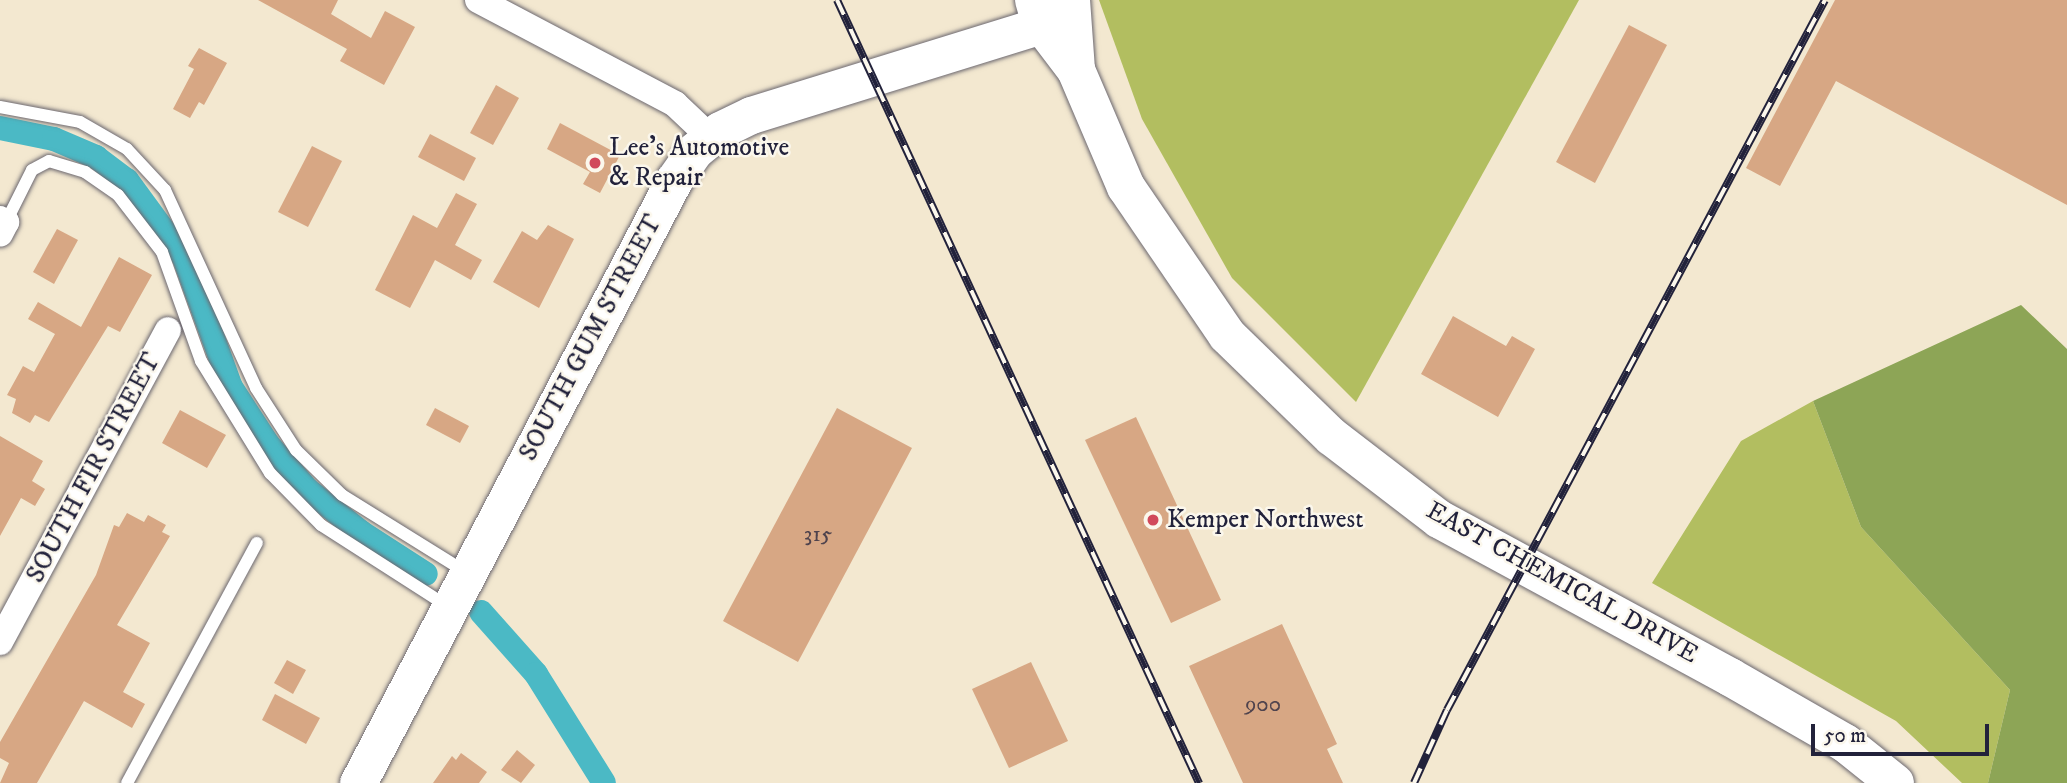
<!DOCTYPE html>
<html>
<head>
<meta charset="utf-8">
<style>
  body { margin:0 }
  #map { position:relative; width:2067px; height:783px; overflow:hidden; background:#f3e8d0; font-family:"IM FELL DW Pica",serif }
  div>[style] { position:absolute }
  .green>* { inset:0; background:#b2be60 }
  .forest>* { inset:0; background:#8da556 }
  .canal>* { height:24px; margin:-12px; padding:0 12px; transform-origin:12px; border-radius:12px; background:#4bb9c5 }
  .building>* { inset:0; background:#d7a784 }
  .roads { filter:drop-shadow(0 0 2px #6b676f) drop-shadow(0 0 2px #6b676f) }
  .service>* { height:12px; margin:-6px; padding:0 6px; transform-origin:6px; border-radius:6px; background:#fff }
  .minor>* { height:26px; margin:-13px; padding:0 13px; transform-origin:13px; border-radius:13px; background:#fff }
  .secondary>* { height:37px; margin:-18.5px; padding:0 18.5px; transform-origin:18.5px; border-radius:18.5px; background:#fff }
  .primary>* { height:38px; margin:-19px; padding:0 19px; transform-origin:19px; border-radius:19px; background:#fff }
  .rail>* { height:8px; margin-top:-4px; transform-origin:0; background:repeating-linear-gradient(90deg,#fbf7ec 0 16px,#22223b 0 32px); box-sizing:border-box; border-block:2px solid #22223b }
  .dots>* { width:19px; height:19px; translate:-50% -50%; box-sizing:border-box; border:4px solid #fbf7ec; border-radius:50% }
  span { translate:-50% -50%; white-space:nowrap; text-align:center; line-height:1.15; -webkit-text-stroke:5px #fbf7ec; paint-order:stroke }
  .number-label { font-size:23px; color:#4f434d }
  .number-label span { -webkit-text-stroke-width:0 }
  .poi-label { font-size:26px; color:#22223b }
  .left { translate:0 -50%; text-align:left }
  .street-label { font-size:26px; color:#22223b }
  .scale { position:absolute; left:1811px; top:724px; width:178px; height:32px; box-sizing:border-box; border:4px solid #22223b; border-top:0; padding-left:9px; font-size:21px; line-height:24px; white-space:nowrap; color:#22223b; -webkit-text-stroke:5px #fbf7ec; paint-order:stroke }
</style>
</head>
<body>
<div id="map">
  <div class="green">
    <i style="clip-path:polygon(1099px 0,1579px 0,1356px 402px,1232px 278px,1142px 119px)"></i>
    <i style="clip-path:polygon(1813px 401px,1861px 527px,2010px 690px,1988px 783px,1962px 783px,1896px 721px,1652px 583px,1741px 441px)"></i>
  </div>
  <div class="forest">
    <i style="clip-path:polygon(2021px 305px,2067px 349px,2067px 783px,1988px 783px,2010px 690px,1861px 527px,1813px 401px)"></i>
  </div>
  <div class="canal">
    <i style="left:0;top:128px;width:55px;rotate:11.5deg"></i>
    <i style="left:54px;top:139px;width:46px;rotate:23.2deg"></i>
    <i style="left:96px;top:157px;width:39px;rotate:37deg"></i>
    <i style="left:127px;top:180px;width:97px;rotate:53.8deg"></i>
    <i style="left:184px;top:258px;width:137px;rotate:70deg"></i>
    <i style="left:231px;top:387px;width:68px;rotate:57deg"></i>
    <i style="left:268px;top:444px;width:61px;rotate:49deg"></i>
    <i style="left:308px;top:490px;width:68px;rotate:38.4deg"></i>
    <i style="left:361px;top:532px;width:77px;rotate:32.9deg"></i>
    <i style="left:481px;top:612px;width:83px;rotate:48.4deg"></i>
    <i style="left:536px;top:674px;width:128px;rotate:58deg"></i>
  </div>
  <div class="building">
    <i style="clip-path:polygon(258px 0,338px 0,331px 14px,371px 38px,385px 11px,415px 27px,384px 85px,340px 61px,347px 49px)"></i>
    <i style="clip-path:polygon(1835px 0,2067px 0,2067px 205px,1836px 81px,1780px 186px,1746px 168px)"></i>
    <i style="clip-path:polygon(1629px 25px,1667px 45px,1595px 183px,1556px 162px)"></i>
    <i style="clip-path:polygon(199px 48px,227px 63px,204px 105px,199px 102px,190px 118px,173px 109px,194px 69px,188px 66px)"></i>
    <i style="clip-path:polygon(496px 85px,519px 98px,493px 145px,470px 133px)"></i>
    <i style="clip-path:polygon(560px 123px,620px 155px,600px 193px,583px 184px,590px 172px,547px 149px)"></i>
    <i style="clip-path:polygon(430px 134px,476px 158px,464px 181px,418px 157px)"></i>
    <i style="clip-path:polygon(312px 146px,342px 161px,308px 227px,278px 212px)"></i>
    <i style="clip-path:polygon(456px 193px,477px 204px,455px 245px,482px 260px,471px 280px,435px 260px,410px 308px,375px 290px,413px 215px,437px 228px)"></i>
    <i style="clip-path:polygon(548px 225px,574px 239px,539px 308px,493px 282px,522px 231px,537px 240px)"></i>
    <i style="clip-path:polygon(57px 229px,78px 240px,54px 284px,33px 272px)"></i>
    <i style="clip-path:polygon(119px 257px,152px 275px,120px 332px,108px 326px,49px 422px,35px 415px,30px 423px,12px 413px,16px 399px,7px 395px,23px 366px,34px 372px,55px 334px,28px 319px,38px 302px,81px 327px)"></i>
    <i style="clip-path:polygon(1453px 316px,1506px 346px,1512px 336px,1535px 349px,1498px 417px,1421px 374px)"></i>
    <i style="clip-path:polygon(435px 408px,469px 426px,460px 443px,426px 425px)"></i>
    <i style="clip-path:polygon(837px 408px,912px 448px,798px 662px,723px 621px)"></i>
    <i style="clip-path:polygon(180px 410px,226px 435px,207px 468px,162px 443px)"></i>
    <i style="clip-path:polygon(1136px 417px,1221px 600px,1171px 623px,1085px 440px)"></i>
    <i style="clip-path:polygon(0 436px,43px 461px,32px 481px,45px 489px,35px 506px,21px 498px,0 536px)"></i>
    <i style="clip-path:polygon(127px 513px,144px 522px,148px 515px,166px 525px,162px 532px,170px 536px,117px 625px,150px 643px,123px 692px,145px 704px,132px 728px,84px 701px,37px 783px,0 783px,9px 763px,0 758px,0 742px,96px 575px,114px 525px,119px 527px)"></i>
    <i style="clip-path:polygon(1282px 624px,1337px 744px,1327px 749px,1343px 783px,1243px 783px,1189px 666px)"></i>
    <i style="clip-path:polygon(287px 660px,306px 670px,293px 694px,274px 683px)"></i>
    <i style="clip-path:polygon(1031px 662px,1068px 741px,1009px 768px,972px 689px)"></i>
    <i style="clip-path:polygon(275px 694px,320px 718px,306px 744px,262px 720px)"></i>
    <i style="clip-path:polygon(517px 750px,535px 765px,521px 783px,501px 770px)"></i>
    <i style="clip-path:polygon(461px 753px,487px 772px,479px 783px,433px 783px,452px 756px,456px 760px)"></i>
  </div>
  <div class="roads">
    <div class="service">
      <i style="left:0;top:107px;width:81px;rotate:10.6deg"></i>
      <i style="left:80px;top:122px;width:54px;rotate:29.9deg"></i>
      <i style="left:127px;top:149px;width:56px;rotate:47.2deg"></i>
      <i style="left:165px;top:190px;width:218px;rotate:65.3deg"></i>
      <i style="left:256px;top:388px;width:74px;rotate:57.2deg"></i>
      <i style="left:296px;top:450px;width:64px;rotate:44.4deg"></i>
      <i style="left:342px;top:495px;width:144px;rotate:31.9deg"></i>
      <i style="left:6px;top:222px;width:58px;rotate:-63.4deg"></i>
      <i style="left:32px;top:170px;width:19px;rotate:-28deg"></i>
      <i style="left:49px;top:161px;width:38px;rotate:17deg"></i>
      <i style="left:85px;top:172px;width:40px;rotate:34.9deg"></i>
      <i style="left:118px;top:195px;width:72px;rotate:52.3deg"></i>
      <i style="left:162px;top:252px;width:116px;rotate:70.3deg"></i>
      <i style="left:201px;top:361px;width:132px;rotate:58.4deg"></i>
      <i style="left:270px;top:473px;width:73px;rotate:45.6deg"></i>
      <i style="left:321px;top:525px;width:150px;rotate:32.7deg"></i>
      <i style="left:127px;top:783px;width:273px;rotate:-61.6deg"></i>
    </div>
    <div class="minor">
      <i style="left:478px;top:0;width:223px;rotate:27.8deg"></i>
      <i style="left:675px;top:104px;width:48px;rotate:43.3deg"></i>
      <i style="left:0;top:219px;width:7px;rotate:27deg"></i>
      <i style="left:6px;top:222px;width:13px;rotate:117deg"></i>
      <i style="left:0;top:642px;width:354px;rotate:-61.7deg"></i>
    </div>
    <div class="secondary">
      <i style="left:358px;top:783px;width:681px;rotate:-62.34deg"></i>
      <i style="left:674px;top:180px;width:35px;rotate:-55deg"></i>
      <i style="left:694px;top:151px;width:33px;rotate:-39deg"></i>
      <i style="left:720px;top:130px;width:34px;rotate:-26deg"></i>
      <i style="left:751px;top:115px;width:335px;rotate:-17.2deg"></i>
    </div>
    <div class="primary">
      <i style="left:1034px;top:0;width:25px;rotate:74deg"></i>
      <i style="left:1041px;top:24px;width:58px;rotate:52.7deg"></i>
      <i style="left:1076px;top:70px;width:127px;rotate:66.9deg"></i>
      <i style="left:1126px;top:187px;width:179px;rotate:55.7deg"></i>
      <i style="left:1227px;top:335px;width:146px;rotate:44.2deg"></i>
      <i style="left:1332px;top:437px;width:135px;rotate:37.5deg"></i>
      <i style="left:1439px;top:519px;width:331px;rotate:28.5deg"></i>
      <i style="left:1730px;top:677px;width:133px;rotate:29.9deg"></i>
      <i style="left:1845px;top:743px;width:64px;rotate:38.7deg"></i>
      <i style="left:1071px;top:0;width:70px;rotate:85.9deg"></i>
    </div>
  </div>
  <div class="rail">
    <i style="left:837px;top:0;width:863px;rotate:65.19deg"></i>
    <i style="left:1414px;top:783px;width:80px;rotate:-65.7deg"></i>
    <i style="left:1447px;top:710px;width:804px;rotate:-61.97deg"></i>
  </div>
  <div class="dots">
    <i style="left:595px;top:163px;background:#d1495b"></i>
    <i style="left:1153px;top:520px;background:#d1495b"></i>
  </div>
  <div class="number-label">
    <span style="left:818px;top:535px">315</span>
    <span style="left:1263px;top:705px">900</span>
  </div>
  <div class="poi-label">
    <span class="left" style="left:609px;top:163px">Lee's Automotive<br>&amp; Repair</span>
    <span class="left" style="left:1167px;top:520px">Kemper Northwest</span>
  </div>
  <div class="street-label">
    <span style="left:591px;top:338px;rotate:-62deg">SOUTH GUM STREET</span>
    <span style="left:94px;top:468px;rotate:-62deg">SOUTH FIR STREET</span>
    <span style="left:1562px;top:583px;rotate:29deg">EAST CHEMICAL DRIVE</span>
  </div>
  <div class="scale">50 m</div>
</div>
</body>
</html>
